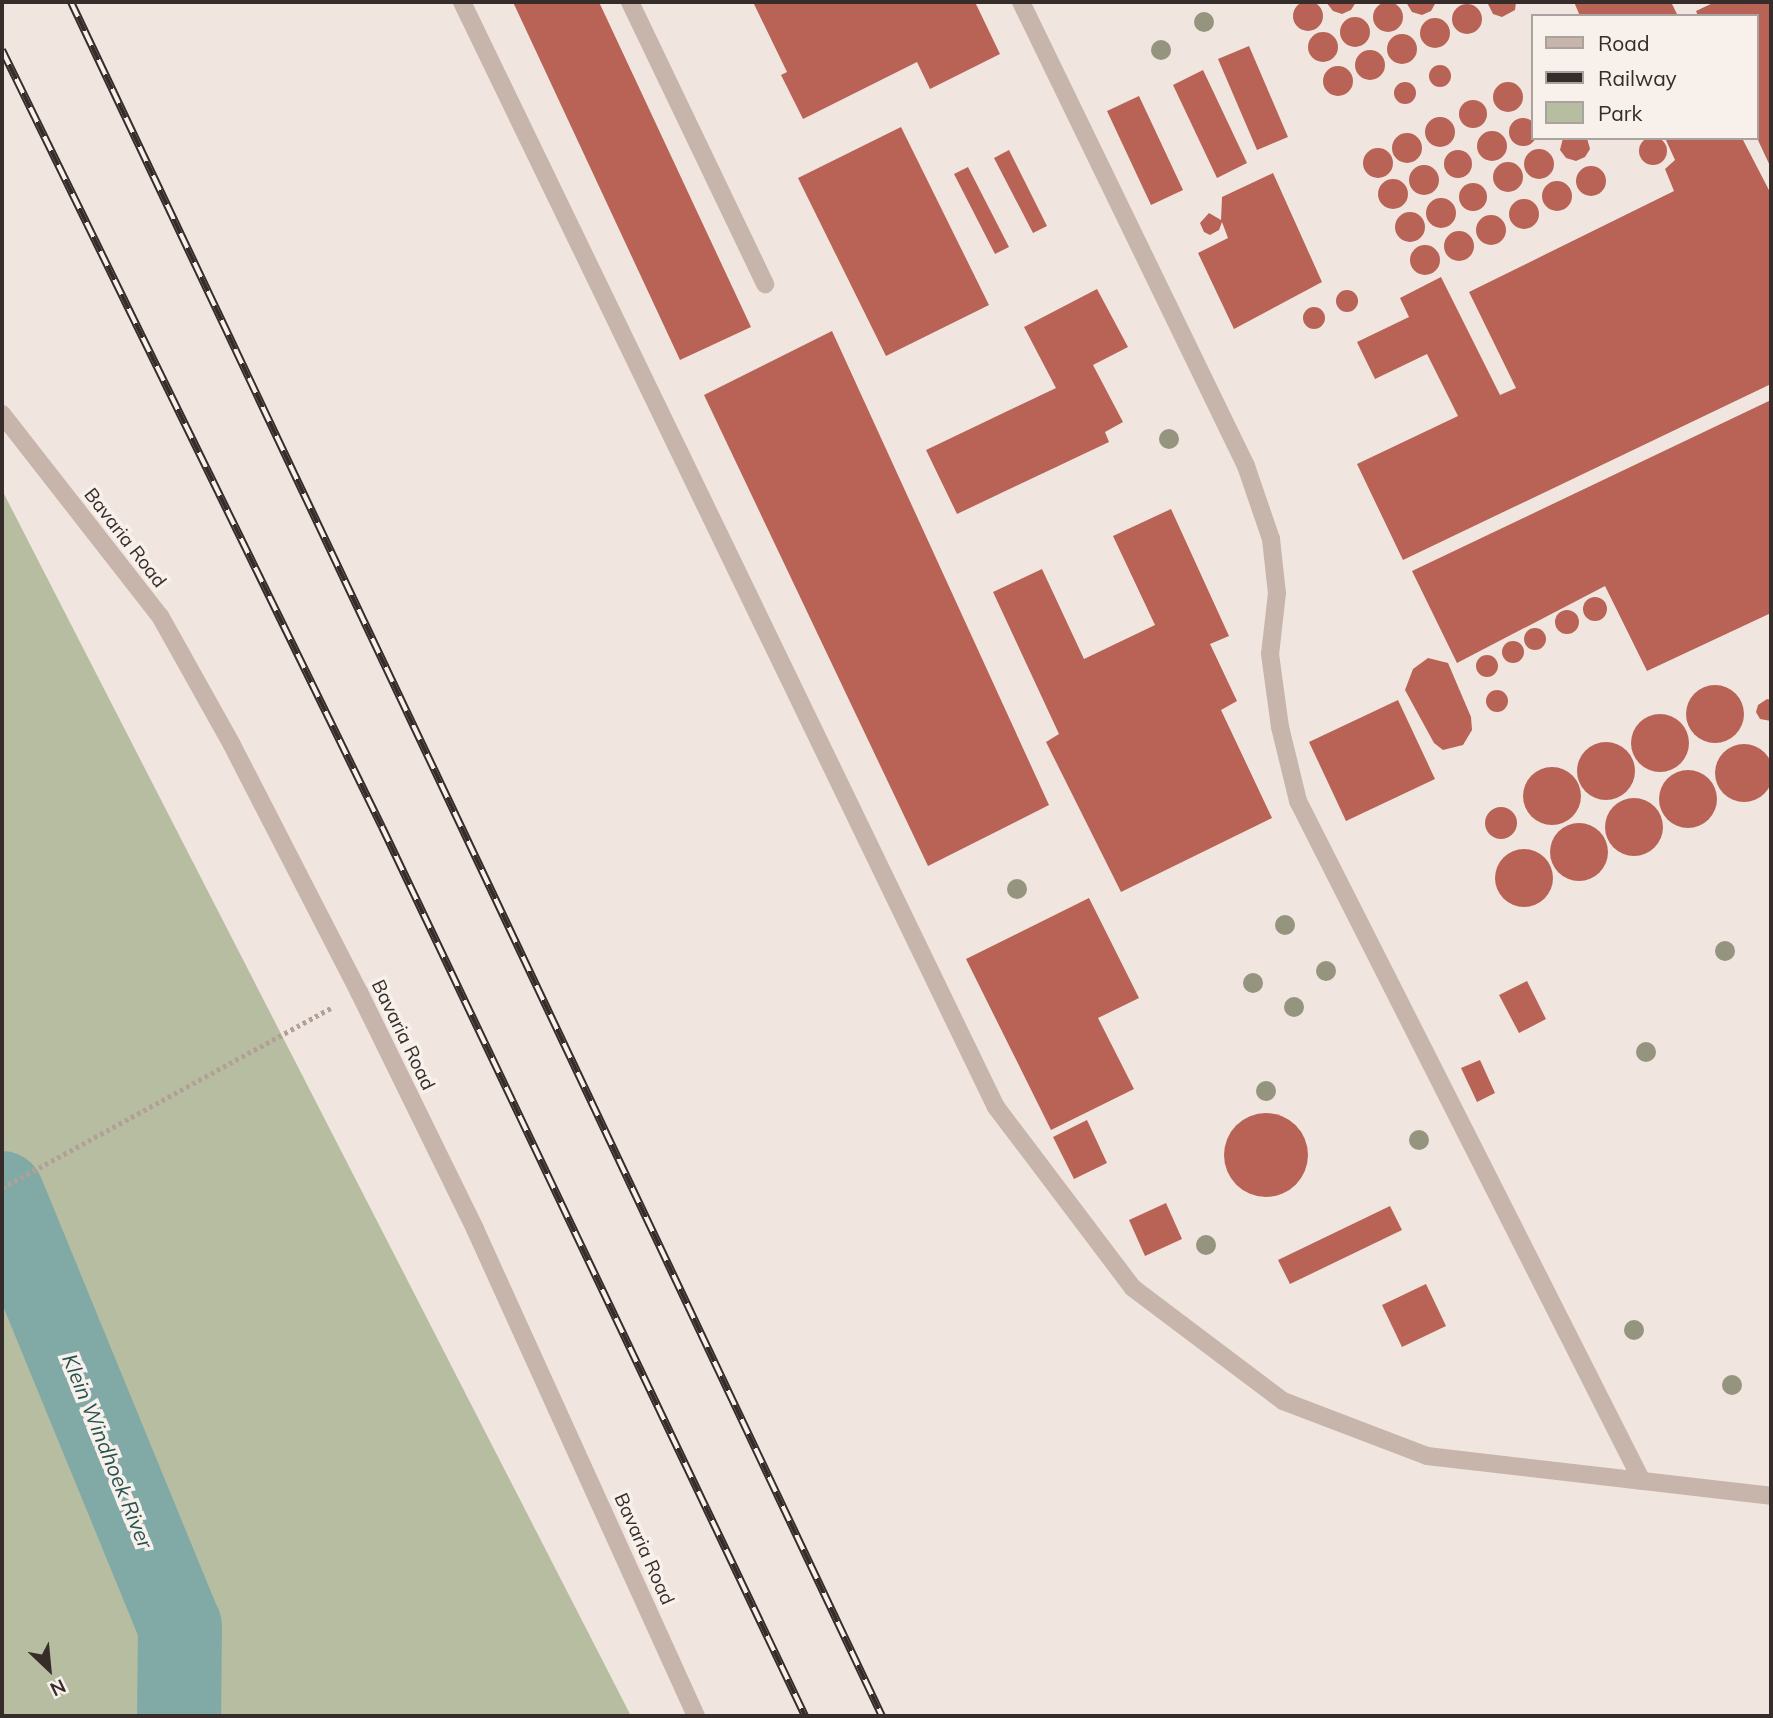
<!DOCTYPE html>
<html>
<head>
<meta charset="utf-8">
<style>
  body { margin:0 }
  #map { position:relative; width:1773px; height:1718px; overflow:hidden; background:#f0e6df; font-family:Mulish,sans-serif }
  div>[style] { position:absolute }
  .green>* { inset:0; background:#b6bda0 }
  .river>* { height:84px; margin:-42px; padding:0 42px; transform-origin:42px; border-radius:42px; background:#81aaa7 }
  .building>* { inset:0; background:#b86355 }
  .round { border-radius:50% }
  .path>* { height:4.5px; margin-top:-2.25px; transform-origin:0; background:repeating-linear-gradient(90deg,#b2a096 0 3.5px,transparent 0 7px) }
  .minor>* { height:18px; margin:-9px; padding:0 9px; transform-origin:9px; border-radius:9px; background:#c7b5ac }
  .rail>* { height:8px; margin-top:-4px; transform-origin:0; background:repeating-linear-gradient(90deg,#f8f0eb 0 16px,#362c2a 0 32px); box-sizing:border-box; border-block:2px solid #362c2a }
  .trees>* { width:20px; height:20px; margin:-10px; border-radius:50%; background:#94947f }
  span { translate:-50% -50%; white-space:nowrap; text-align:center; line-height:1.15; -webkit-text-stroke:7px #f8f0eb; paint-order:stroke }
  .street-label { font-size:19px; color:#362c2a }
  .water-label { font-size:21px; color:#245251; font-style:italic }
  .frame { position:absolute; inset:0; border:4px solid #362c2a; pointer-events:none }
  .legend { position:absolute; left:1531px; top:14px; width:228px; height:126px; box-sizing:border-box; background:#f8f0eb; border:2px solid #aaa29e; margin:0; padding:9px 12px; list-style:none; font-size:21px; color:#362c2a }
  .legend li { display:flex; align-items:center; gap:14px; height:35px }
  .legend b { width:35px; border:2px solid #aaa29e }
  .north { position:absolute; left:14px; top:1634px; width:70px; height:70px; -webkit-text-stroke:5px #f8f0eb; paint-order:stroke; rotate:154deg; font-size:19px; font-weight:700; line-height:28px; text-align:center; color:#362c2a }
  .north::after { content:''; display:block; margin:auto; width:24px; height:32px; background:#362c2a; clip-path:polygon(50% 0,100% 100%,50% 72%,0 100%) }
</style>
</head>
<body>
<div id="map">
  <div class="green">
    <i style="clip-path:polygon(2px 490px,631px 1716px,2px 1716px)"></i>
  </div>
  <div class="river">
    <i style="left:2px;top:1193px;width:468px;rotate:67.7deg"></i>
    <i style="left:180px;top:1626px;width:90px;rotate:90.6deg"></i>
  </div>
  <div class="building">
    <i class="round" style="left:1293px;top:1px;width:30px;height:30px"></i>
    <i style="clip-path:polygon(513px 2px,599px 2px,751px 327px,680px 360px)"></i>
    <i style="clip-path:polygon(753px 2px,975px 2px,1000px 54px,930px 89px,917px 62px,803px 119px,781px 75px,787px 72px)"></i>
    <i style="clip-path:polygon(1326px 2px,1356px 2px,1351px 10px,1342px 14px,1333px 11px)"></i>
    <i style="clip-path:polygon(1406px 2px,1436px 2px,1431px 11px,1422px 15px,1412px 12px)"></i>
    <i style="clip-path:polygon(1487px 2px,1516px 2px,1515px 10px,1502px 17px,1493px 14px)"></i>
    <i style="clip-path:polygon(1574px 2px,1671px 2px,1678px 16px,1580px 16px)"></i>
    <i style="clip-path:polygon(1715px 2px,1771px 2px,1771px 168px,1757px 138px,1757px 16px,1698px 16px,1696px 11px)"></i>
    <i class="round" style="left:1373px;top:2px;width:30px;height:30px"></i>
    <i class="round" style="left:1452px;top:4px;width:30px;height:30px"></i>
    <i class="round" style="left:1340px;top:17px;width:30px;height:30px"></i>
    <i class="round" style="left:1420px;top:18px;width:30px;height:30px"></i>
    <i class="round" style="left:1308px;top:32px;width:30px;height:30px"></i>
    <i class="round" style="left:1387px;top:34px;width:30px;height:30px"></i>
    <i style="clip-path:polygon(1249px 46px,1288px 137px,1257px 150px,1218px 59px)"></i>
    <i class="round" style="left:1355px;top:50px;width:30px;height:30px"></i>
    <i class="round" style="left:1429px;top:65px;width:22px;height:22px"></i>
    <i class="round" style="left:1323px;top:66px;width:30px;height:30px"></i>
    <i style="clip-path:polygon(1203px 70px,1247px 163px,1217px 178px,1173px 85px)"></i>
    <i class="round" style="left:1394px;top:82px;width:22px;height:22px"></i>
    <i class="round" style="left:1493px;top:82px;width:30px;height:30px"></i>
    <i style="clip-path:polygon(1139px 96px,1183px 190px,1151px 205px,1107px 111px)"></i>
    <i class="round" style="left:1459px;top:100px;width:28px;height:28px"></i>
    <i class="round" style="left:1425px;top:117px;width:30px;height:30px"></i>
    <i class="round" style="left:1509px;top:118px;width:28px;height:28px"></i>
    <i style="clip-path:polygon(901px 127px,989px 305px,886px 356px,798px 178px)"></i>
    <i class="round" style="left:1477px;top:131px;width:30px;height:30px"></i>
    <i class="round" style="left:1392px;top:133px;width:30px;height:30px"></i>
    <i class="round" style="left:1639px;top:137px;width:28px;height:28px"></i>
    <i style="clip-path:polygon(1563px 138px,1587px 138px,1590px 149px,1585px 157px,1576px 161px,1566px 158px,1560px 150px)"></i>
    <i style="clip-path:polygon(1665px 138px,1742px 138px,1771px 194px,1771px 384px,1403px 560px,1357px 464px,1458px 416px,1427px 354px,1375px 379px,1357px 342px,1409px 317px,1400px 298px,1441px 277px,1500px 395px,1516px 388px,1469px 292px,1674px 191px,1665px 169px,1675px 160px)"></i>
    <i class="round" style="left:1363px;top:148px;width:30px;height:30px"></i>
    <i class="round" style="left:1524px;top:149px;width:30px;height:30px"></i>
    <i class="round" style="left:1444px;top:150px;width:28px;height:28px"></i>
    <i style="clip-path:polygon(1009px 150px,1047px 226px,1033px 233px,994px 158px)"></i>
    <i class="round" style="left:1493px;top:162px;width:30px;height:30px"></i>
    <i class="round" style="left:1409px;top:165px;width:30px;height:30px"></i>
    <i class="round" style="left:1576px;top:166px;width:30px;height:30px"></i>
    <i style="clip-path:polygon(968px 167px,1009px 247px,995px 254px,954px 174px)"></i>
    <i style="clip-path:polygon(1273px 173px,1322px 282px,1234px 329px,1198px 253px,1228px 238px,1222px 222px,1219px 230px,1210px 235px,1204px 232px,1200px 223px,1209px 213px,1221px 220px,1222px 197px)"></i>
    <i class="round" style="left:1378px;top:179px;width:30px;height:30px"></i>
    <i class="round" style="left:1542px;top:181px;width:30px;height:30px"></i>
    <i class="round" style="left:1459px;top:183px;width:28px;height:28px"></i>
    <i class="round" style="left:1426px;top:198px;width:30px;height:30px"></i>
    <i class="round" style="left:1509px;top:199px;width:30px;height:30px"></i>
    <i class="round" style="left:1395px;top:212px;width:30px;height:30px"></i>
    <i class="round" style="left:1476px;top:215px;width:30px;height:30px"></i>
    <i class="round" style="left:1444px;top:231px;width:30px;height:30px"></i>
    <i class="round" style="left:1410px;top:245px;width:30px;height:30px"></i>
    <i style="clip-path:polygon(1097px 289px,1128px 347px,1093px 365px,1123px 422px,1105px 432px,1109px 442px,957px 514px,926px 450px,1056px 388px,1024px 327px)"></i>
    <i class="round" style="left:1336px;top:290px;width:22px;height:22px"></i>
    <i class="round" style="left:1303px;top:307px;width:22px;height:22px"></i>
    <i style="clip-path:polygon(832px 331px,1049px 805px,928px 866px,704px 395px)"></i>
    <i style="clip-path:polygon(1771px 400px,1771px 613px,1647px 671px,1605px 586px,1457px 663px,1412px 571px)"></i>
    <i style="clip-path:polygon(1171px 509px,1229px 636px,1210px 644px,1237px 701px,1221px 710px,1272px 818px,1121px 892px,1046px 742px,1059px 734px,993px 592px,1042px 569px,1084px 659px,1155px 625px,1113px 536px)"></i>
    <i class="round" style="left:1583px;top:597px;width:24px;height:24px"></i>
    <i class="round" style="left:1555px;top:610px;width:24px;height:24px"></i>
    <i class="round" style="left:1524px;top:628px;width:22px;height:22px"></i>
    <i class="round" style="left:1502px;top:641px;width:22px;height:22px"></i>
    <i class="round" style="left:1476px;top:655px;width:22px;height:22px"></i>
    <i style="clip-path:polygon(1428px 658px,1448px 663px,1471px 717px,1472px 730px,1463px 745px,1443px 750px,1434px 743px,1405px 690px,1413px 669px)"></i>
    <i class="round" style="left:1686px;top:685px;width:58px;height:58px"></i>
    <i class="round" style="left:1486px;top:690px;width:22px;height:22px"></i>
    <i style="clip-path:polygon(1767px 699px,1771px 700px,1771px 721px,1760px 719px,1756px 712px,1758px 705px)"></i>
    <i style="clip-path:polygon(1398px 700px,1435px 779px,1346px 821px,1309px 742px)"></i>
    <i class="round" style="left:1631px;top:714px;width:58px;height:58px"></i>
    <i class="round" style="left:1577px;top:742px;width:58px;height:58px"></i>
    <i class="round" style="left:1715px;top:744px;width:58px;height:58px"></i>
    <i class="round" style="left:1523px;top:767px;width:58px;height:58px"></i>
    <i class="round" style="left:1659px;top:770px;width:58px;height:58px"></i>
    <i class="round" style="left:1605px;top:798px;width:58px;height:58px"></i>
    <i class="round" style="left:1485px;top:807px;width:32px;height:32px"></i>
    <i class="round" style="left:1550px;top:823px;width:58px;height:58px"></i>
    <i class="round" style="left:1495px;top:849px;width:58px;height:58px"></i>
    <i style="clip-path:polygon(1089px 898px,1139px 998px,1098px 1018px,1134px 1089px,1051px 1130px,966px 959px)"></i>
    <i style="clip-path:polygon(1527px 981px,1546px 1019px,1519px 1033px,1499px 995px)"></i>
    <i style="clip-path:polygon(1480px 1060px,1495px 1093px,1477px 1102px,1461px 1068px)"></i>
    <i class="round" style="left:1224px;top:1113px;width:84px;height:84px"></i>
    <i style="clip-path:polygon(1087px 1120px,1107px 1163px,1074px 1179px,1053px 1137px)"></i>
    <i style="clip-path:polygon(1166px 1203px,1182px 1239px,1145px 1256px,1129px 1220px)"></i>
    <i style="clip-path:polygon(1390px 1206px,1402px 1230px,1290px 1284px,1278px 1260px)"></i>
    <i style="clip-path:polygon(1426px 1284px,1446px 1326px,1402px 1347px,1382px 1305px)"></i>
  </div>
  <div class="path">
    <i style="left:2px;top:1188px;width:375px;rotate:-28.7deg"></i>
  </div>
  <div class="minor">
    <i style="left:462px;top:2px;width:1227px;rotate:64.21deg"></i>
    <i style="left:996px;top:1107px;width:227px;rotate:52.9deg"></i>
    <i style="left:1133px;top:1288px;width:188px;rotate:37deg"></i>
    <i style="left:1283px;top:1401px;width:154px;rotate:20.9deg"></i>
    <i style="left:1427px;top:1456px;width:346px;rotate:6.6deg"></i>
    <i style="left:630px;top:2px;width:313px;rotate:64.4deg"></i>
    <i style="left:1021px;top:2px;width:516px;rotate:64.13deg"></i>
    <i style="left:1246px;top:466px;width:77px;rotate:71.1deg"></i>
    <i style="left:1271px;top:539px;width:54px;rotate:83.7deg"></i>
    <i style="left:1277px;top:593px;width:61px;rotate:96.5deg"></i>
    <i style="left:1270px;top:654px;width:74px;rotate:82.2deg"></i>
    <i style="left:1280px;top:727px;width:76px;rotate:76.3deg"></i>
    <i style="left:1298px;top:801px;width:762px;rotate:63.17deg"></i>
    <i style="left:2px;top:414px;width:256px;rotate:52deg"></i>
    <i style="left:160px;top:616px;width:148px;rotate:60.8deg"></i>
    <i style="left:232px;top:745px;width:278px;rotate:62.8deg"></i>
    <i style="left:359px;top:992px;width:264px;rotate:63.9deg"></i>
    <i style="left:475px;top:1229px;width:535px;rotate:65.59deg"></i>
  </div>
  <div class="rail">
    <i style="left:71px;top:2px;width:1896px;rotate:64.68deg"></i>
    <i style="left:2px;top:50px;width:865px;rotate:63.94deg"></i>
    <i style="left:382px;top:827px;width:985px;rotate:64.55deg"></i>
  </div>
  <div class="trees">
    <i style="left:1204px;top:22px"></i>
    <i style="left:1161px;top:50px"></i>
    <i style="left:1169px;top:439px"></i>
    <i style="left:1017px;top:889px"></i>
    <i style="left:1285px;top:925px"></i>
    <i style="left:1725px;top:951px"></i>
    <i style="left:1326px;top:971px"></i>
    <i style="left:1253px;top:983px"></i>
    <i style="left:1294px;top:1007px"></i>
    <i style="left:1646px;top:1052px"></i>
    <i style="left:1266px;top:1091px"></i>
    <i style="left:1419px;top:1140px"></i>
    <i style="left:1206px;top:1245px"></i>
    <i style="left:1634px;top:1330px"></i>
    <i style="left:1732px;top:1385px"></i>
  </div>
  <div class="street-label">
    <span style="left:125px;top:538px;rotate:52deg">Bavaria Road</span>
    <span style="left:403px;top:1035px;rotate:64deg">Bavaria Road</span>
    <span style="left:644px;top:1549px;rotate:66deg">Bavaria Road</span>
  </div>
  <div class="water-label">
    <span style="left:108px;top:1451px;rotate:68deg">Klein Windhoek River</span>
  </div>
  <div class="frame"></div>
  <ul class="legend">
  <li><b style="height:9px;background:#c7b5ac"></b>Road</li>
  <li><b style="height:9px;background:#362c2a"></b>Railway</li>
  <li><b style="height:19px;background:#b6bda0"></b>Park</li>
  </ul>
  <div class="north">N</div>
</div>
</body>
</html>
